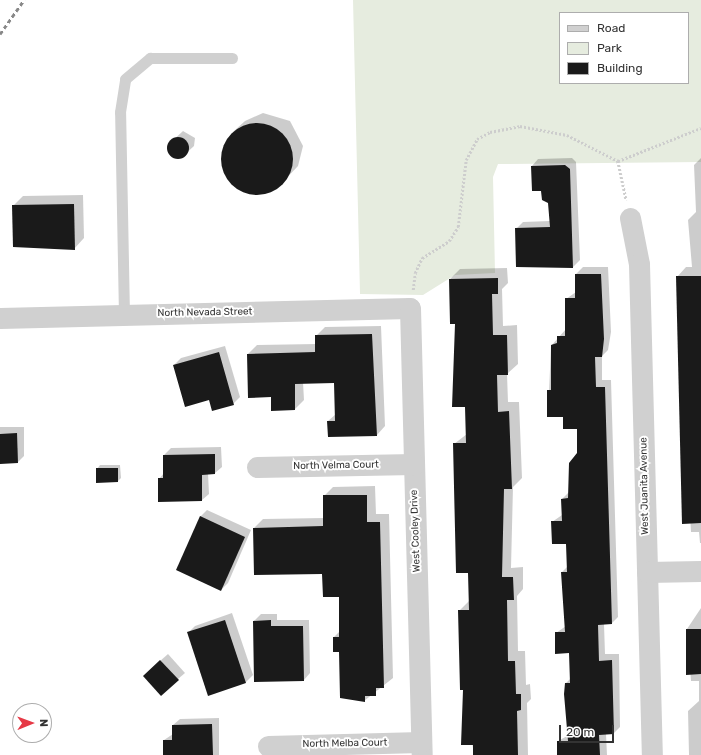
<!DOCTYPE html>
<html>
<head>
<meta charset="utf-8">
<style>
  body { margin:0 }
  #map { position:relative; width:701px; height:755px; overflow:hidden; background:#fff; font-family:Rubik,sans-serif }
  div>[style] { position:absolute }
  .green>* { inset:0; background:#e6ecdf }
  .shadow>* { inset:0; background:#0003 }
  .building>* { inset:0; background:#1a1a1a }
  .round { border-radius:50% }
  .path>* { height:2.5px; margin-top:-1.25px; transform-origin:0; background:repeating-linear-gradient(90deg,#cdcdcd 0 2px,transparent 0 4px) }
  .service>* { height:11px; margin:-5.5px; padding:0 5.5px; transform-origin:5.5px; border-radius:5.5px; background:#d0d0d0 }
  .minor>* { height:21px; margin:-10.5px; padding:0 10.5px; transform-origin:10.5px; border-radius:10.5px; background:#d0d0d0 }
  .rail>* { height:3px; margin-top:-1.5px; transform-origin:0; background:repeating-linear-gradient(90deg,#888 0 4px,transparent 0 7px) }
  span { translate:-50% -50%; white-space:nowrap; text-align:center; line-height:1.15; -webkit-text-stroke:4px #fff; paint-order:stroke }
  .street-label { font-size:10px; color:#333 }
  .legend { position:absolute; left:559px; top:12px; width:130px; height:72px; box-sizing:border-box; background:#fff; border:1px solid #adadad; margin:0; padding:5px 7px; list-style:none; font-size:12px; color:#333 }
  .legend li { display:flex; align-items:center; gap:8px; height:20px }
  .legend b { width:20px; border:1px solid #adadad }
  .north { position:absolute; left:12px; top:703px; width:40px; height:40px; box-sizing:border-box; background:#fff; border:1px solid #adadad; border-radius:50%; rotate:89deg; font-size:11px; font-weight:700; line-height:16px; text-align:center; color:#333 }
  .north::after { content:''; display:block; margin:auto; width:14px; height:18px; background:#e63946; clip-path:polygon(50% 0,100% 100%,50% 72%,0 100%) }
  .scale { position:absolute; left:559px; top:725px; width:55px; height:18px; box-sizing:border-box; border:2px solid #333; border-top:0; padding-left:5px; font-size:12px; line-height:14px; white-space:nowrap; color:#333; -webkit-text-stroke:3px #fff; paint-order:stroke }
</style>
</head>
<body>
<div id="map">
  <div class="green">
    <i style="clip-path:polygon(evenodd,353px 0,701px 0,701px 162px,498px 164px,493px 177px,495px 273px,455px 275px,423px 295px,360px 294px,353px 0,560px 13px,688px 13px,688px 83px,560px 83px,560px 13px)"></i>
  </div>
  <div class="shadow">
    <i style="clip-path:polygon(263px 113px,290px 121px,303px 146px,298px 166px,281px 184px,263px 194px,252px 194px,234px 186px,223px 169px,222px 159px,228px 139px,234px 131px,245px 121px)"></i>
    <i style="clip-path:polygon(183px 131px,195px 138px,194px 146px,181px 158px,169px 153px,169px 144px)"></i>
    <i style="clip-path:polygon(572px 158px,576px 162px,580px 260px,573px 267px,517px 266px,516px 229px,523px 222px,550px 221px,549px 202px,532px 166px,538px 159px)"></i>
    <i style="clip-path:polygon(701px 158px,701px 543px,700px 543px,699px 532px,691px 532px,677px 277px,686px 267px,692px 267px,688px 220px,696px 212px,694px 165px)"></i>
    <i style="clip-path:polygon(83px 195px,84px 238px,74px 249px,13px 206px,23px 196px)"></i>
    <i style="clip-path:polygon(583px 267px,608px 267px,611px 332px,608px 350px,602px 356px,602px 380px,611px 380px,618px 617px,612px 623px,604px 624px,605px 654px,619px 654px,620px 727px,614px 733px,606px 734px,607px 755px,558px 755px,558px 741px,569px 735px,566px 683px,571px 678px,570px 652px,556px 633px,566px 626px,562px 572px,568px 566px,567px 543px,552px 522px,562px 515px,562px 499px,569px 492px,578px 453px,578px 428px,564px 416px,548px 416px,551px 346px,566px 329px,566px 299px,576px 292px,576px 274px)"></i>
    <i style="clip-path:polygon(507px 268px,508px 283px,502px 289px,503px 326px,517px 325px,518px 364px,507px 374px,508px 402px,519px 402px,522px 478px,513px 487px,511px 568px,523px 567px,523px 589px,517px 596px,518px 651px,525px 651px,526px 685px,530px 684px,531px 699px,527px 703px,528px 755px,474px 755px,464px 689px,459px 611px,469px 601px,469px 572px,454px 444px,467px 434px,466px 406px,453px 406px,456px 323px,450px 279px,460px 269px)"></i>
    <i style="clip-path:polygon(381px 326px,385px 426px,377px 435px,328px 421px,336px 414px,335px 382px,303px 382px,304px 400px,295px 409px,272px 396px,248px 354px,257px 345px,316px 344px,316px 336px,325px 327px)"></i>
    <i style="clip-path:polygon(225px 346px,240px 397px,233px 404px,210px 399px,174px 365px,181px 358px)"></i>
    <i style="clip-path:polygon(0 427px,24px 427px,24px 456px,18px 462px,0 463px)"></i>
    <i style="clip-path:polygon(221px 447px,222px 467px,215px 473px,208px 473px,209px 494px,202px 500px,159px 479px,164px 473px,164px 455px,171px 448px)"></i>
    <i style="clip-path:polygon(100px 465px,120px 465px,121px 478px,118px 481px,97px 469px)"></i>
    <i style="clip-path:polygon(375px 486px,376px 514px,389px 514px,393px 678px,364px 701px,334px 637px,340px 631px,340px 596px,323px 573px,254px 528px,263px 519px,324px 518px,324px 496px,333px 487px)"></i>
    <i style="clip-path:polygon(207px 510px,251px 530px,228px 583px,221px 590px,200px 517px)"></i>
    <i style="clip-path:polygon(701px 608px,701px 755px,689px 755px,688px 711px,699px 701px,699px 681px,691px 681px,687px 629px)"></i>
    <i style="clip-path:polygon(232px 613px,253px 675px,246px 682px,208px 695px,188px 633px,195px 626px)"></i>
    <i style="clip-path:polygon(261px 614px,277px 614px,277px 620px,309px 620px,310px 673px,304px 680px,254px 621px)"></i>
    <i style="clip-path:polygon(168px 654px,185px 673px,178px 679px,151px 669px)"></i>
    <i style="clip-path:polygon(219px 718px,219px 755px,164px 755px,164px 740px,173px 734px,173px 725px,180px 719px)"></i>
  </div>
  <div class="building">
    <i class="round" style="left:221px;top:123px;width:72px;height:72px"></i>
    <i class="round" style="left:167px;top:137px;width:22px;height:22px"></i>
    <i style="clip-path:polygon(565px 165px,570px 169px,573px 268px,516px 267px,515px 228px,550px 227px,548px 203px,542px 200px,541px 191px,532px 191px,531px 166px)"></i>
    <i style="clip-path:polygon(74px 204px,75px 250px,13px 247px,12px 205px)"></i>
    <i style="clip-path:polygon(575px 274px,601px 274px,604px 339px,602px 357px,595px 357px,596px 387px,605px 387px,612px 624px,598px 625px,599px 661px,612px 660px,614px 734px,599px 735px,600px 755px,557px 755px,557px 741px,568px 741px,564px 694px,565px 683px,570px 683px,569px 653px,555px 654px,555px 632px,565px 632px,561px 572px,567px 572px,566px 544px,552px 544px,551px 521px,562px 521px,561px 499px,568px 498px,569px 463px,577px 453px,577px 429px,563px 429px,563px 417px,547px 417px,547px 390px,551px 390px,551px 345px,557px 343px,557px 336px,565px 336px,565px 298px,575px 298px)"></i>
    <i style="clip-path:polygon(676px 276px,701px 276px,701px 523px,682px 524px)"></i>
    <i style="clip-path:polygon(498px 278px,498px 294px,492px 294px,493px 335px,507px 335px,508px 375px,497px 375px,498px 412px,509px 411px,512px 489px,504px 489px,502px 577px,513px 577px,514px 600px,507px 600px,508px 661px,515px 661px,516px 694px,521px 694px,521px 710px,517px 711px,518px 755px,473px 755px,473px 745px,461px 745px,463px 690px,460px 690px,458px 610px,469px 610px,468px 573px,456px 573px,453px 443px,466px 443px,465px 407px,452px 407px,455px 324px,450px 324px,449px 279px)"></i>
    <i style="clip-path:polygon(372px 334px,377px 436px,328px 437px,327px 421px,335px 421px,334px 383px,295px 384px,295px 410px,271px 411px,271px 397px,248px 398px,247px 354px,315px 352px,315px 335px)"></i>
    <i style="clip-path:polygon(219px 352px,234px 405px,212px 411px,209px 400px,185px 407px,173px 365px)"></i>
    <i style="clip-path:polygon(17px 433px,18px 463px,0 464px,0 434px)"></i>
    <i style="clip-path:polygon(215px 454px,215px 474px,202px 475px,202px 501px,158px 502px,158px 478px,163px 478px,163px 455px)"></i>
    <i style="clip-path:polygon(96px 468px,118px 468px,118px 482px,96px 483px)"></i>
    <i style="clip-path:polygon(323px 495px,367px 495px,367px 522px,380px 522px,384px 688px,376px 688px,376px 696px,365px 696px,365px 702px,340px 698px,339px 652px,333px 652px,333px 637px,339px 637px,339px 597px,323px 597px,322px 574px,254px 575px,253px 528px,323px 526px)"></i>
    <i style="clip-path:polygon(200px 516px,245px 537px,221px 591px,176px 570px)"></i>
    <i style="clip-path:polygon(225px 620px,246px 683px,208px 696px,187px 632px)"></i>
    <i style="clip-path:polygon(271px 620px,271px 626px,303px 626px,304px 681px,254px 682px,253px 621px)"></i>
    <i style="clip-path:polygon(686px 629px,701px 629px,701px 674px,686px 675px)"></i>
    <i style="clip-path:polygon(160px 660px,179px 680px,161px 696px,143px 676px)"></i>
    <i style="clip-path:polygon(212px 724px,213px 755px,163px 755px,163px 740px,172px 740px,172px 725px)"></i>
  </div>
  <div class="path">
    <i style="left:618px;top:161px;width:89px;rotate:-21.7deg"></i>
    <i style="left:413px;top:290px;width:17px;rotate:-83deg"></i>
    <i style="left:415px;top:273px;width:17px;rotate:-65deg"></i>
    <i style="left:422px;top:258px;width:32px;rotate:-32deg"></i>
    <i style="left:449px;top:241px;width:17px;rotate:-57deg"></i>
    <i style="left:458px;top:227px;width:67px;rotate:-83.2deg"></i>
    <i style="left:466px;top:160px;width:24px;rotate:-62deg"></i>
    <i style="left:477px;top:139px;width:15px;rotate:-28deg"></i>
    <i style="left:490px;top:132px;width:31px;rotate:-11deg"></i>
    <i style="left:520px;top:126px;width:48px;rotate:10.8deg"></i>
    <i style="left:567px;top:135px;width:57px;rotate:27deg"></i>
    <i style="left:618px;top:161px;width:40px;rotate:78deg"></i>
  </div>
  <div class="service">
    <i style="left:124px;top:315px;width:203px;rotate:-91.1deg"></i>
    <i style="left:120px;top:112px;width:33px;rotate:-81deg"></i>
    <i style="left:125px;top:79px;width:33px;rotate:-40deg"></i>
    <i style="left:150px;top:58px;width:82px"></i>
  </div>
  <div class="minor">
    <i style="left:630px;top:218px;width:47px;rotate:78.9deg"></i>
    <i style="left:639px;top:264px;width:491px;rotate:88.5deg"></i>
    <i style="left:0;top:318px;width:410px;rotate:-1.4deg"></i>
    <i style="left:410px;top:308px;width:447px;rotate:88.5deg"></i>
    <i style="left:257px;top:467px;width:157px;rotate:-1.1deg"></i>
    <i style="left:647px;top:572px;width:54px;rotate:-1.1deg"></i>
    <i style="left:268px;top:746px;width:153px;rotate:-1.5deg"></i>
  </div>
  <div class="rail">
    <i style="left:0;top:34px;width:42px;rotate:-54.8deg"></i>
  </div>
  <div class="street-label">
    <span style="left:205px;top:313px;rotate:-1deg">North Nevada Street</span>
    <span style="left:336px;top:466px;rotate:-1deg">North Velma Court</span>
    <span style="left:645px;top:486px;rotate:-91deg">West Juanita Avenue</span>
    <span style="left:416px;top:531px;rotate:-92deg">West Cooley Drive</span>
    <span style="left:345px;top:744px;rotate:-1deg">North Melba Court</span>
  </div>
  <ul class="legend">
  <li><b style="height:5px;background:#d0d0d0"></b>Road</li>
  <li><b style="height:11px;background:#e6ecdf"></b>Park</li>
  <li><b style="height:11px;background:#1a1a1a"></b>Building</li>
  </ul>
  <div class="north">N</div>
  <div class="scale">20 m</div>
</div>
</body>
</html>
